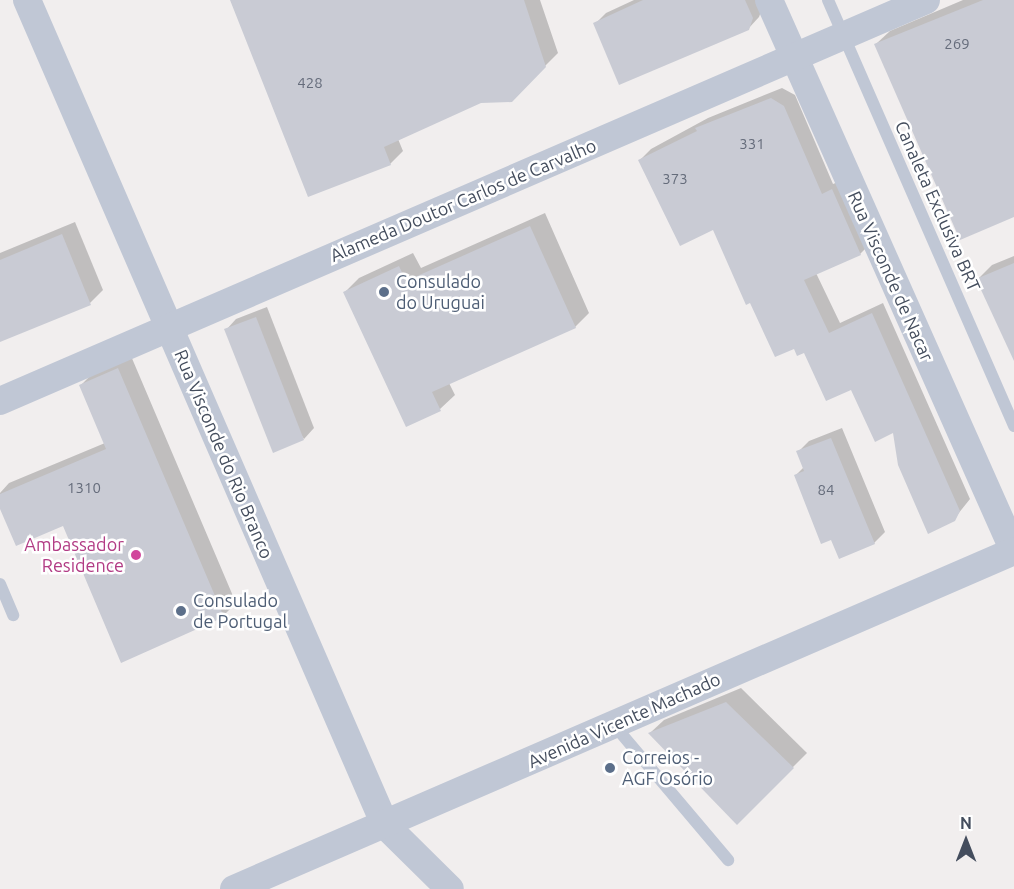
<!DOCTYPE html>
<html>
<head>
<meta charset="utf-8">
<style>
  body { margin:0 }
  #map { position:relative; width:1014px; height:889px; overflow:hidden; background:#f1eeee; font-family:Ubuntu,sans-serif }
  div>[style] { position:absolute }
  .shadow>* { inset:0; background:#0003 }
  .building>* { inset:0; background:#c9cbd4 }
  .service>* { height:12px; margin:-6px; padding:0 6px; transform-origin:6px; border-radius:6px; background:#c0c7d5 }
  .tertiary>* { height:28px; margin:-14px; padding:0 14px; transform-origin:14px; border-radius:14px; background:#c0c7d5 }
  .dots>* { width:16px; height:16px; translate:-50% -50%; box-sizing:border-box; border:3px solid #fff; border-radius:50% }
  span { translate:-50% -50%; white-space:nowrap; text-align:center; line-height:1.15; -webkit-text-stroke:5px #fff; paint-order:stroke }
  .number-label { font-size:15px; color:#656c7b }
  .number-label span { -webkit-text-stroke-width:0 }
  .street-label { font-size:18px; color:#444d5d }
  .service-label { font-size:18px; color:#4e5e75 }
  .left { translate:0 -50%; text-align:left }
  .hotel-label { font-size:18px; color:#b23c85 }
  .right { translate:-100% -50%; text-align:right }
  .north { position:absolute; left:936px; top:811px; width:60px; height:60px; -webkit-text-stroke:4px #fff; paint-order:stroke; rotate:0deg; font-size:16px; font-weight:700; line-height:24px; text-align:center; color:#444d5d }
  .north::after { content:''; display:block; margin:auto; width:21px; height:27px; background:#444d5d; clip-path:polygon(50% 0,100% 100%,50% 72%,0 100%) }
</style>
</head>
<body>
<div id="map">
  <div class="shadow">
    <i style="clip-path:polygon(231px 0,540px 0,558px 53px,511px 100px,481px 102px,398px 139px,403px 151px,390px 164px)"></i>
    <i style="clip-path:polygon(634px 0,760px 0,763px 6px,759px 17px,748px 29px,595px 24px,606px 13px)"></i>
    <i style="clip-path:polygon(963px 0,1014px 0,1014px 215px,876px 44px,890px 31px)"></i>
    <i style="clip-path:polygon(782px 88px,795px 95px,833px 184px,843px 180px,871px 243px,860px 254px,816px 273px,840px 323px,883px 303px,970px 499px,954px 519px,894px 431px,852px 388px,805px 351px,714px 228px,640px 160px,651px 149px,708px 118px)"></i>
    <i style="clip-path:polygon(545px 213px,589px 313px,575px 327px,449px 383px,455px 395px,440px 409px,407px 425px,345px 292px,359px 278px,413px 253px,421px 268px)"></i>
    <i style="clip-path:polygon(75px 222px,103px 290px,90px 303px,0 340px,0 253px)"></i>
    <i style="clip-path:polygon(1014px 256px,1014px 358px,978px 279px,992px 265px)"></i>
    <i style="clip-path:polygon(267px 307px,314px 428px,304px 439px,226px 330px,236px 319px)"></i>
    <i style="clip-path:polygon(131px 356px,236px 603px,223px 616px,64px 524px,0 505px,0 493px,9px 483px,105px 443px,81px 385px,94px 372px)"></i>
    <i style="clip-path:polygon(842px 428px,885px 532px,874px 543px,832px 538px,796px 475px,804px 467px,798px 452px,809px 441px)"></i>
    <i style="clip-path:polygon(741px 688px,807px 753px,737px 823px,650px 733px,664px 720px)"></i>
  </div>
  <div class="building">
    <i style="clip-path:polygon(230px 0,524px 0,546px 67px,512px 102px,481px 103px,384px 147px,391px 165px,308px 197px)"></i>
    <i style="clip-path:polygon(643px 0,745px 0,753px 18px,749px 30px,619px 85px,593px 23px)"></i>
    <i style="clip-path:polygon(983px 0,1014px 0,1014px 217px,960px 240px,874px 44px)"></i>
    <i style="clip-path:polygon(771px 98px,784px 106px,822px 194px,832px 189px,861px 255px,804px 280px,829px 333px,872px 313px,960px 511px,955px 521px,928px 534px,898px 465px,893px 433px,875px 442px,851px 390px,826px 401px,804px 353px,797px 356px,794px 349px,775px 357px,750px 303px,746px 305px,713px 230px,680px 246px,638px 160px,697px 131px,695px 128px)"></i>
    <i style="clip-path:polygon(530px 226px,576px 328px,432px 392px,441px 411px,406px 427px,343px 292px,399px 266px,406px 281px)"></i>
    <i style="clip-path:polygon(62px 234px,91px 305px,0 342px,0 260px)"></i>
    <i style="clip-path:polygon(1014px 263px,1014px 361px,976px 279px)"></i>
    <i style="clip-path:polygon(256px 317px,304px 440px,273px 453px,224px 329px)"></i>
    <i style="clip-path:polygon(118px 368px,224px 617px,121px 663px,63px 526px,16px 546px,0 509px,0 494px,106px 449px,79px 385px)"></i>
    <i style="clip-path:polygon(831px 438px,875px 544px,839px 559px,831px 540px,821px 544px,794px 475px,804px 471px,796px 451px)"></i>
    <i style="clip-path:polygon(726px 702px,794px 768px,737px 825px,648px 733px)"></i>
  </div>
  <div class="service">
    <i style="left:828px;top:0;width:465px;rotate:66.4deg"></i>
    <i style="left:0;top:584px;width:34px;rotate:67deg"></i>
    <i style="left:614px;top:725px;width:177px;rotate:49.8deg"></i>
  </div>
  <div class="tertiary">
    <i style="left:27px;top:0;width:899px;rotate:66.54deg"></i>
    <i style="left:385px;top:825px;width:91px;rotate:44.6deg"></i>
    <i style="left:769px;top:0;width:603px;rotate:66.03deg"></i>
    <i style="left:0;top:401px;width:1009px;rotate:-23.41deg"></i>
    <i style="left:234px;top:889px;width:850px;rotate:-23.43deg"></i>
  </div>
  <div class="dots">
    <i style="left:384px;top:292px;background:#5c6f8a"></i>
    <i style="left:136px;top:555px;background:#d1479c"></i>
    <i style="left:181px;top:611px;background:#5c6f8a"></i>
    <i style="left:610px;top:768px;background:#5c6f8a"></i>
  </div>
  <div class="number-label">
    <span style="left:957px;top:44px">269</span>
    <span style="left:310px;top:83px">428</span>
    <span style="left:752px;top:144px">331</span>
    <span style="left:675px;top:179px">373</span>
    <span style="left:84px;top:488px">1310</span>
    <span style="left:826px;top:490px">84</span>
  </div>
  <div class="street-label">
    <span style="left:463px;top:200px;rotate:-23deg">Alameda Doutor Carlos de Carvalho</span>
    <span style="left:938px;top:206px;rotate:66deg">Canaleta Exclusiva BRT</span>
    <span style="left:891px;top:276px;rotate:66deg">Rua Visconde de Nacar</span>
    <span style="left:224px;top:454px;rotate:67deg">Rua Visconde do Rio Branco</span>
    <span style="left:624px;top:720px;rotate:-24deg">Avenida Vicente Machado</span>
  </div>
  <div class="service-label">
    <span class="left" style="left:396px;top:292px">Consulado<br>do Uruguai</span>
    <span class="left" style="left:193px;top:611px">Consulado<br>de Portugal</span>
    <span class="left" style="left:622px;top:768px">Correios -<br>AGF Osório</span>
  </div>
  <div class="hotel-label">
    <span class="right" style="left:124px;top:555px">Ambassador<br>Residence</span>
  </div>
  <div class="north">N</div>
</div>
</body>
</html>
